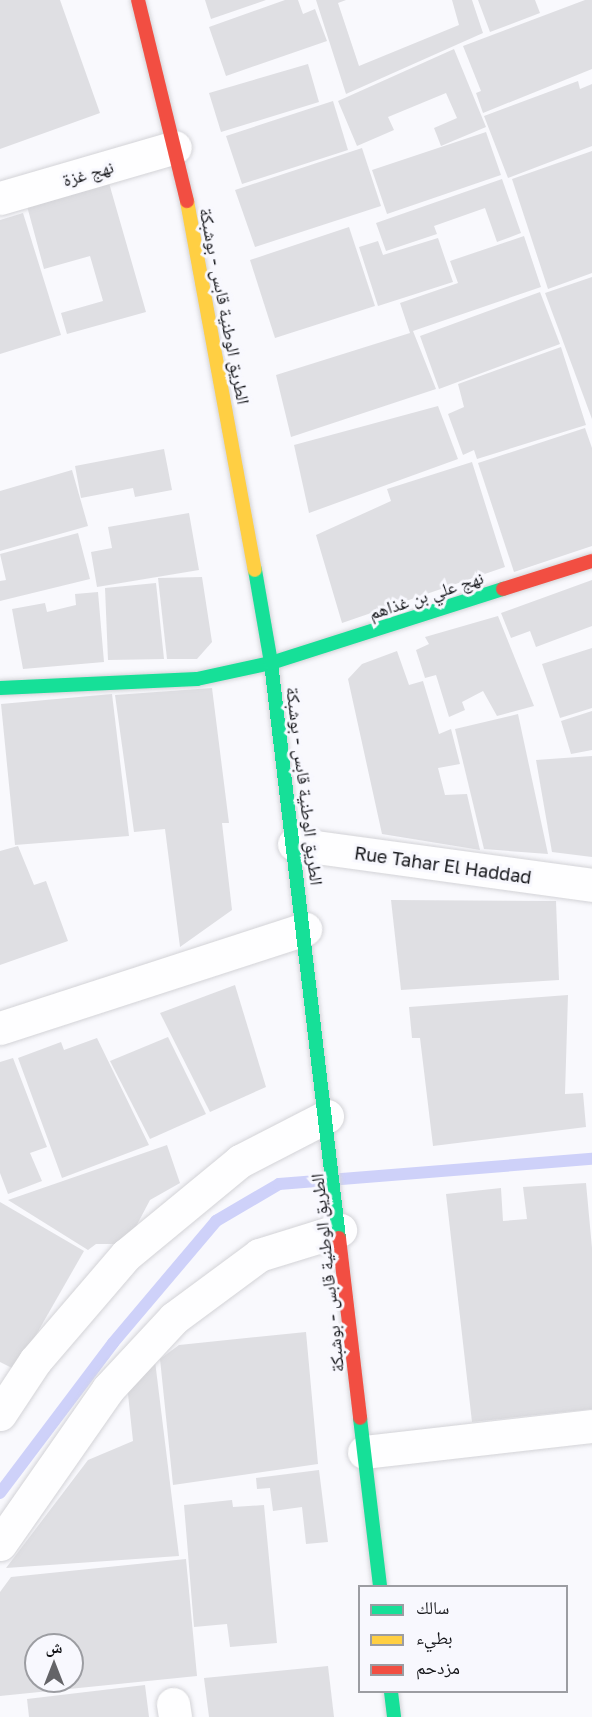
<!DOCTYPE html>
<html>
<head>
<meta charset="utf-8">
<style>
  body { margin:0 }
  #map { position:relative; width:592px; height:1717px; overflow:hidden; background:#f9f9fd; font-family:"Golos Text","Noto Naskh Arabic",sans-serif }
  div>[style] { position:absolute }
  .stream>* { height:12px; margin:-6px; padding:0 6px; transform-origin:6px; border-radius:6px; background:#ced1f9 }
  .building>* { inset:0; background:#dfdfe3 }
  .roads { filter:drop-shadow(0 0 2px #d3d3d7) drop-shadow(0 0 2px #d3d3d7) }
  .street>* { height:33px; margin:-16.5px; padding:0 16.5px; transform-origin:16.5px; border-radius:16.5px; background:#fefeff }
  .fast>* { height:14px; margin:-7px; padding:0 7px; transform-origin:7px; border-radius:7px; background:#16e098 }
  .slow>* { height:14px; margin:-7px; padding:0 7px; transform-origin:7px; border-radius:7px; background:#ffcf43 }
  .jam>* { height:14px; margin:-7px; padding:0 7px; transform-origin:7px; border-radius:7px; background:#f24e42 }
  span { translate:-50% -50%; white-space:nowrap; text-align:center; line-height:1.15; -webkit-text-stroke:6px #f8f8fe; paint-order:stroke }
  .street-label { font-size:18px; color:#131418 }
  .legend { position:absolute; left:358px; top:1585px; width:210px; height:108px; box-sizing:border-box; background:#f8f8fe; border:2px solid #9c9da2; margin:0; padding:8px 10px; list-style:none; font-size:18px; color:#131418 }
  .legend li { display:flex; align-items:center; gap:12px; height:30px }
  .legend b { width:30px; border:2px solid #9c9da2 }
  .north { position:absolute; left:24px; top:1633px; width:60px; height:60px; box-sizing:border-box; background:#f8f8fe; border:2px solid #9c9da2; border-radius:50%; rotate:0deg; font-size:16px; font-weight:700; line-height:24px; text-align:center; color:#131418 }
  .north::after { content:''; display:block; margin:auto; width:21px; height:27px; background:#646468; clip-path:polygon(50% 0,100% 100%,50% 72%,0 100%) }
</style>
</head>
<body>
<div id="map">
  <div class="stream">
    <i style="left:0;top:1493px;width:188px;rotate:-53deg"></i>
    <i style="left:113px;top:1343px;width:160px;rotate:-49.8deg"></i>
    <i style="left:216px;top:1221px;width:73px;rotate:-30.4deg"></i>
    <i style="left:279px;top:1184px;width:314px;rotate:-4.6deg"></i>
  </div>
  <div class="building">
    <i style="clip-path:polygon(0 0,60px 0,100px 113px,0 149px)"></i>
    <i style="clip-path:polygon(205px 0,266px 0,211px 19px)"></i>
    <i style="clip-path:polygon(285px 0,298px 0,303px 14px,315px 9px,327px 41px,226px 76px,209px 27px)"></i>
    <i style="clip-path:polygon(316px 0,346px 0,338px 3px,359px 66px,459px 25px,452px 0,472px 0,483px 33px,346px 94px)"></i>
    <i style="clip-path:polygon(478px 0,535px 0,540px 13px,490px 32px)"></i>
    <i style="clip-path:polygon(585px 0,592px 0,592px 69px,483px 113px,476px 93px,481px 91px,463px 46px)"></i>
    <i style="clip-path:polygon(454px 49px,486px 127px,441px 146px,434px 128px,457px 118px,446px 93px,388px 117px,394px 130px,357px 146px,338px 101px)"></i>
    <i style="clip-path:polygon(308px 64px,319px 102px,221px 132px,209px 93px)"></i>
    <i style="clip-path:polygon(578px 81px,580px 89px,592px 84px,592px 146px,508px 178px,484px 116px)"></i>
    <i style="clip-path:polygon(333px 101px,348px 150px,242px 184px,226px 136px)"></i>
    <i style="clip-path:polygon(486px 132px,501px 175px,387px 214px,372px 170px)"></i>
    <i style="clip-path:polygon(362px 148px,381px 206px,255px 247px,235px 190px)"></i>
    <i style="clip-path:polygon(592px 151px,592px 273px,548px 289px,512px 179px)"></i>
    <i style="clip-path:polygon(502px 179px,521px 233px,497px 242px,485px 208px,434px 226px,437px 234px,386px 251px,376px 223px)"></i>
    <i style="clip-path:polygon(109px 183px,146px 312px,67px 334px,61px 313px,103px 301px,90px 256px,44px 269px,27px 206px)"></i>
    <i style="clip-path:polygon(23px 213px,61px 335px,0 354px,0 220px)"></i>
    <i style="clip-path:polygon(349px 227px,375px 306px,275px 338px,250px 260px)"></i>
    <i style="clip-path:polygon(524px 236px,541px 287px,413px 331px,436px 389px,291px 437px,276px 375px,410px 333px,400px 303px,458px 283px,450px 261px)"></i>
    <i style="clip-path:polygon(438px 238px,453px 282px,378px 306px,359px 247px,378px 241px,383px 255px)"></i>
    <i style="clip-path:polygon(592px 277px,592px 419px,545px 293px)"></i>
    <i style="clip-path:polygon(540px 292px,560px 344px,439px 389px,420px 336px)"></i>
    <i style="clip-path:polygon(561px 347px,586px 425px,477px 459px,474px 450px,463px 455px,448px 414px,464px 407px,458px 384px)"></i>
    <i style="clip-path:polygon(438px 406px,458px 459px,309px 513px,294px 445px)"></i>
    <i style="clip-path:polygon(585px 428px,592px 448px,592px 546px,514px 572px,478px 463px)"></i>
    <i style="clip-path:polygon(164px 449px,172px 490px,135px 497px,133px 488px,81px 498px,75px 466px)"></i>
    <i style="clip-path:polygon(472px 462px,505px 567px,342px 623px,316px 535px,391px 501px,387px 489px)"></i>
    <i style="clip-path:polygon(72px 470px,88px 526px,0 551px,0 491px)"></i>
    <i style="clip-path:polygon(189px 513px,199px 570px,97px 587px,91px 552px,112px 548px,108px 527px)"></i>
    <i style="clip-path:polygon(78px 533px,90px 579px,0 601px,0 581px,6px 580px,0 554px)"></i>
    <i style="clip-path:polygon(202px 577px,212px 642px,197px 659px,167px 659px,158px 578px)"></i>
    <i style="clip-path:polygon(592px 580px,592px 626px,536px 647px,530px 631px,511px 638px,501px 613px)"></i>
    <i style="clip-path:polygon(156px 583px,164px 659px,108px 660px,105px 588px)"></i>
    <i style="clip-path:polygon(98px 592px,104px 662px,23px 669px,12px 609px,45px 603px,47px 612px,76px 605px,75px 594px)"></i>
    <i style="clip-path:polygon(498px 616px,534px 706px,497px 716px,483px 691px,462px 702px,465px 710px,449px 717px,436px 675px,425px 678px,416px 650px,429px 644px,425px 637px)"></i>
    <i style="clip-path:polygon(592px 648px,592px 708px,560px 718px,542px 664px)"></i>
    <i style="clip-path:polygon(397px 651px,409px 685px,423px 681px,439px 734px,451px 729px,460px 764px,438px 768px,445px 795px,467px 794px,480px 850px,382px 834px,348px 679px,362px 664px)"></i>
    <i style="clip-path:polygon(212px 688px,229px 823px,222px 823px,232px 910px,180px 947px,165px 829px,134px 832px,115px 695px)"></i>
    <i style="clip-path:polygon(112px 694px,129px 836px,15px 845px,1px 704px)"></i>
    <i style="clip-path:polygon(592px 711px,592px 750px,571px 754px,561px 721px)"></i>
    <i style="clip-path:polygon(518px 714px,548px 854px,484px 849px,455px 729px)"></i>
    <i style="clip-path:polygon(592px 756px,592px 857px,552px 852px,536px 760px)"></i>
    <i style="clip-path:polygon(18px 846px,34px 885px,46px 881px,68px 941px,0 965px,0 851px)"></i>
    <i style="clip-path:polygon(391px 900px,556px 901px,559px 980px,401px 990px)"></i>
    <i style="clip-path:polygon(235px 985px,266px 1087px,210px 1112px,160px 1013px)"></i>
    <i style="clip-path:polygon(568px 995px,565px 1094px,583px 1093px,586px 1127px,433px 1146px,420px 1038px,412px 1038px,409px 1007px)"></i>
    <i style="clip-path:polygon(168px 1037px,206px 1114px,150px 1139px,110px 1061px)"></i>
    <i style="clip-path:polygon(97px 1038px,149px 1145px,62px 1178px,18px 1058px,61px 1042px,64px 1050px)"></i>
    <i style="clip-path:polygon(13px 1058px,47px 1147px,30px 1153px,42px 1181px,8px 1194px,0 1173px,0 1062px)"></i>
    <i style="clip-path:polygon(167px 1145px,180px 1183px,150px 1200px,131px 1236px,115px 1244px,96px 1244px,88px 1250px,8px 1200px)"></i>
    <i style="clip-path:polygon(586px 1183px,592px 1248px,592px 1409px,472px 1422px,446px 1194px,501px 1188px,503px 1221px,527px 1219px,523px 1187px)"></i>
    <i style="clip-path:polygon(0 1202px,84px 1251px,16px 1370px,0 1362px)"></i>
    <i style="clip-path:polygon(306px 1332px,318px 1464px,173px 1485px,160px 1359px,179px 1345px)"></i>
    <i style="clip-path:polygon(155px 1361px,179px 1556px,6px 1568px,88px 1460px,133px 1441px,127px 1385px)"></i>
    <i style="clip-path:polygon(319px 1470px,328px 1542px,306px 1544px,302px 1507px,273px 1511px,270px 1488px,257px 1489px,256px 1478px)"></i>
    <i style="clip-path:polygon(232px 1500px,233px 1507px,264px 1505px,277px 1643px,230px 1647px,227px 1624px,194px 1627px,184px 1505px)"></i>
    <i style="clip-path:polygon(evenodd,186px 1559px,197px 1676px,0 1696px,0 1592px,11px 1577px,186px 1559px,36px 1645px,72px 1645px,72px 1681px,36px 1681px,36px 1645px)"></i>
    <i style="clip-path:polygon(328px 1666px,334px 1717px,209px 1717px,204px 1678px)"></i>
    <i style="clip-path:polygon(145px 1685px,149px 1717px,29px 1717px,27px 1699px)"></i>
  </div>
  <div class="roads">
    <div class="street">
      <i style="left:0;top:198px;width:182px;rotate:-16.2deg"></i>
      <i style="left:294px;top:844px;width:301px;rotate:7.8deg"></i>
      <i style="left:0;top:1028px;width:321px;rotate:-18deg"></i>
      <i style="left:0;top:1414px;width:64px;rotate:-56.6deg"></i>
      <i style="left:35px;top:1361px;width:140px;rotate:-49.4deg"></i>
      <i style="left:126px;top:1255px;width:148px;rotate:-39.5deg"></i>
      <i style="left:240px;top:1161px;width:98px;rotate:-27.3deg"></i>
      <i style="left:364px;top:1452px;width:229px;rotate:-6.5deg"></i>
      <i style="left:0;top:1544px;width:189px;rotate:-55.1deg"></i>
      <i style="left:108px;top:1389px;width:97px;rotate:-47.1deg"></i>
      <i style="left:174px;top:1318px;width:106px;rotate:-36.5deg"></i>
      <i style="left:259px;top:1255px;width:85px;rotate:-17.2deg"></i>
      <i style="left:173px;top:1704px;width:13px;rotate:81deg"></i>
    </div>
    <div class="fast">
      <i style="left:255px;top:570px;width:94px;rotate:80.2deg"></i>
      <i style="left:271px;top:663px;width:579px;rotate:83.26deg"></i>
      <i style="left:0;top:688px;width:197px;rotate:-2.6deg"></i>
      <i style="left:197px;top:679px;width:76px;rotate:-12.2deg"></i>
      <i style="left:271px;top:663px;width:244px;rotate:-17.7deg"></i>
      <i style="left:360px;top:1418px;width:169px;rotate:83.2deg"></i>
      <i style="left:391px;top:1692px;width:25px;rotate:83deg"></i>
    </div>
    <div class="slow">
      <i style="left:187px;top:201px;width:375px;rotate:79.6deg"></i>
    </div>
    <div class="jam">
      <i style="left:138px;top:0;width:207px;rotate:76.3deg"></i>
      <i style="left:503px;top:589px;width:93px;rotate:-17.5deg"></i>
      <i style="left:339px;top:1238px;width:181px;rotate:83.3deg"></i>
    </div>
  </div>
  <div class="street-label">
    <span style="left:88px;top:173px;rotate:-16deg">نهج غزة</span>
    <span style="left:225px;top:306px;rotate:79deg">الطريق الوطنية قابس - بوشبكة</span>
    <span style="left:426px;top:595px;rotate:-18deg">نهج علي بن غذاهم</span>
    <span style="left:305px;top:786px;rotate:83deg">الطريق الوطنية قابس - بوشبكة</span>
    <span style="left:443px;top:865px;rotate:8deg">Rue Tahar El Haddad</span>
    <span style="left:327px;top:1273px;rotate:-96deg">الطريق الوطنية قابس - بوشبكة</span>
  </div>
  <ul class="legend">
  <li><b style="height:8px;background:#16e098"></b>سالك</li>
  <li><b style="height:8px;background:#ffcf43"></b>بطيء</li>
  <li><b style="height:8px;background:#f24e42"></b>مزدحم</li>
  </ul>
  <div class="north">ش</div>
</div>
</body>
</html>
